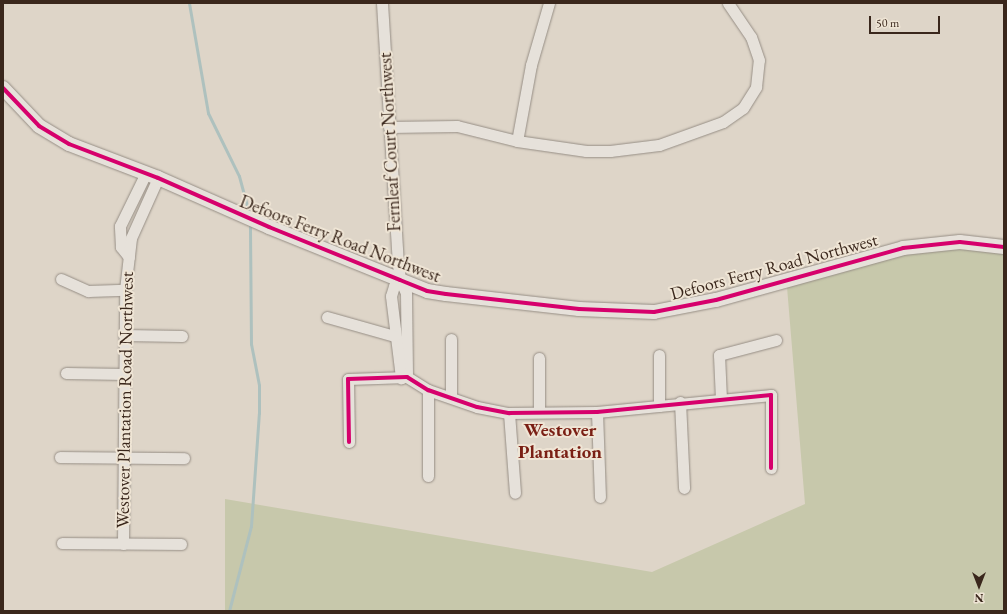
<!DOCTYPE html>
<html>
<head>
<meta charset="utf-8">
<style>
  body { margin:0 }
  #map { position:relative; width:1007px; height:614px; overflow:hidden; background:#ded5c8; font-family:"EB Garamond",serif }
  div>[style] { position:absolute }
  .green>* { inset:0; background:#c7c8ab }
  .stream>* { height:3px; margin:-1.5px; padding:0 1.5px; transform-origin:1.5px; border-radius:1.5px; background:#aec1be }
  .roads { filter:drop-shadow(0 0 1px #968e85) drop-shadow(0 0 1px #968e85) }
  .minor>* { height:11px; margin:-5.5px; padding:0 5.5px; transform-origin:5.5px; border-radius:5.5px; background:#e6e1da }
  .tertiary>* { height:14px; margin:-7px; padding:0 7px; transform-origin:7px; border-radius:7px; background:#e6e1da }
  .cycleway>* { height:4px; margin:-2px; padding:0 2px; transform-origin:2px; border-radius:2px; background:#d6006c }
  span { translate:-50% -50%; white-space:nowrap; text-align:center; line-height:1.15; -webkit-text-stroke:4px #efe5d5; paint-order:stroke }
  .street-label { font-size:18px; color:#3a271c }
  .neighbourhood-label { font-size:19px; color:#7a1f14; font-weight:700 }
  .frame { position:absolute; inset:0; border:4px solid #3a271c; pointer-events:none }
  .north { position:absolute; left:959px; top:566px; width:40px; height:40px; -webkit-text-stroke:3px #efe5d5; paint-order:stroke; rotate:180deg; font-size:11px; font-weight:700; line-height:16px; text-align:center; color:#3a271c }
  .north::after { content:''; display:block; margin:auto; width:14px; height:18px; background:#3a271c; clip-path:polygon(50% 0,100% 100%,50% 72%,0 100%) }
  .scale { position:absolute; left:869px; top:16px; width:71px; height:18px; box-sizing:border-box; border:2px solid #3a271c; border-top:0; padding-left:5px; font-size:12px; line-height:14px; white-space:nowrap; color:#3a271c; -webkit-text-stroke:3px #efe5d5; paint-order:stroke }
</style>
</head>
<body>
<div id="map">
  <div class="green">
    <i style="clip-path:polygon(1004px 239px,1004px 611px,225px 611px,225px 499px,652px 572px,805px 504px,786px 275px,923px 243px)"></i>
  </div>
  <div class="stream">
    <i style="left:189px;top:3px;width:112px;rotate:80.2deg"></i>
    <i style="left:208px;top:113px;width:70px;rotate:63.8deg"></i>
    <i style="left:239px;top:176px;width:38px;rotate:75deg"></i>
    <i style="left:229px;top:611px;width:88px;rotate:-75.5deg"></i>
    <i style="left:251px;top:526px;width:113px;rotate:-86deg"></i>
    <i style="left:259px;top:413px;width:28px;rotate:-90deg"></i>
    <i style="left:259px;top:385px;width:42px;rotate:-101deg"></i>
    <i style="left:251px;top:344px;width:122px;rotate:-90.5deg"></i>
  </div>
  <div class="roads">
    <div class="minor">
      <i style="left:382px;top:3px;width:262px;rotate:86.5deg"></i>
      <i style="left:398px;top:265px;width:15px;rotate:82deg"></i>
      <i style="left:400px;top:280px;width:14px;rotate:65deg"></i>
      <i style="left:406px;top:293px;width:84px;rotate:89.3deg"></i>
      <i style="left:549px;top:3px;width:65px;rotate:106.2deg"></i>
      <i style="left:531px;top:65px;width:77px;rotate:100.4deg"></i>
      <i style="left:517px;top:141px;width:70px;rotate:8.2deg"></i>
      <i style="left:586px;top:151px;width:24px"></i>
      <i style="left:610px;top:151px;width:49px;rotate:-7deg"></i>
      <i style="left:659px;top:145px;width:68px;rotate:-19.8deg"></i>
      <i style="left:723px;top:122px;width:24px;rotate:-35deg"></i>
      <i style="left:743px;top:108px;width:25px;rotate:-58deg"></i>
      <i style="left:756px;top:87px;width:27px;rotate:-84deg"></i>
      <i style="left:759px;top:60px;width:24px;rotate:-109deg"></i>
      <i style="left:751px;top:37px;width:41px;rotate:-124.1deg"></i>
      <i style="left:389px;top:127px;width:68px;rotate:-0.8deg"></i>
      <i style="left:457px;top:126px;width:62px;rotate:14deg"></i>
      <i style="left:129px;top:257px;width:13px;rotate:-129deg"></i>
      <i style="left:121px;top:247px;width:21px;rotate:-93deg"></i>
      <i style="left:120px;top:226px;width:59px;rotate:-63.9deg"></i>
      <i style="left:61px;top:279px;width:30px;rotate:24deg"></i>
      <i style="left:88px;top:291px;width:37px;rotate:-2deg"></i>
      <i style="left:400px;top:280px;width:8px;rotate:135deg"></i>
      <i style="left:394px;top:286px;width:10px;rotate:107deg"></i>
      <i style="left:391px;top:296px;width:83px;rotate:83deg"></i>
      <i style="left:327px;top:317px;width:70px;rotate:15.8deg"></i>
      <i style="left:124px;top:335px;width:58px;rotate:1deg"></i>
      <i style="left:539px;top:358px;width:53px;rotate:90deg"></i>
      <i style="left:66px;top:373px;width:59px;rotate:1deg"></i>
      <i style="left:428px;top:390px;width:86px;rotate:90deg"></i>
      <i style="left:451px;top:397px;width:58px;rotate:-90deg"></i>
      <i style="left:721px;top:399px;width:44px;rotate:-92.6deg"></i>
      <i style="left:719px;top:355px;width:59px;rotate:-14.7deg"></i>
      <i style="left:680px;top:402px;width:86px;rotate:87.3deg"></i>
      <i style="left:659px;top:406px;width:51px;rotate:-90deg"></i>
      <i style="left:597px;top:412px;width:85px;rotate:88deg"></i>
      <i style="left:509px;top:413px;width:80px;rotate:85.7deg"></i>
      <i style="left:349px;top:442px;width:63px;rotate:-90.9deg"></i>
      <i style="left:348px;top:379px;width:59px;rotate:-1.9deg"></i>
      <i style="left:407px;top:377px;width:25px;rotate:32deg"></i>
      <i style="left:428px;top:390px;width:52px;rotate:19.1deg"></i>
      <i style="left:477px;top:407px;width:33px;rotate:11deg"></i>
      <i style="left:509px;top:413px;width:88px;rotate:-0.7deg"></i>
      <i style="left:597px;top:412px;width:175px;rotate:-5.6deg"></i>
      <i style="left:771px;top:395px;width:73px;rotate:90deg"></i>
      <i style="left:60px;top:457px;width:124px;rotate:0.5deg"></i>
      <i style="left:62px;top:543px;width:119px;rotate:0.5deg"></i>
      <i style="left:123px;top:544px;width:254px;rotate:-89.5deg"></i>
      <i style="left:125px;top:290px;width:52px;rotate:-83.4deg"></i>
      <i style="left:131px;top:238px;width:66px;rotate:-65.8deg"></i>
    </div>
    <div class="tertiary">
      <i style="left:3px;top:88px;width:52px;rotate:46.5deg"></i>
      <i style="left:39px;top:126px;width:35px;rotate:31deg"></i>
      <i style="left:69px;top:144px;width:95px;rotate:20.9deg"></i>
      <i style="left:158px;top:178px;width:121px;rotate:23.8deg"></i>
      <i style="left:269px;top:227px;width:141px;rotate:22deg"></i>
      <i style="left:400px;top:280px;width:29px;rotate:22deg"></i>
      <i style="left:427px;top:291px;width:19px;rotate:9deg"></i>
      <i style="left:446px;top:294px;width:134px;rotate:6.4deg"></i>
      <i style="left:579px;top:309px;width:75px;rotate:2.3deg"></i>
      <i style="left:654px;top:312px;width:63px;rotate:-11deg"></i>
      <i style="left:716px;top:300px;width:194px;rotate:-15.5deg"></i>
      <i style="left:903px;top:248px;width:57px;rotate:-6deg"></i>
      <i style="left:960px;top:242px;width:44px;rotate:6.5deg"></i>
    </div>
  </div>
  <div class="cycleway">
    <i style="left:3px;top:88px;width:52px;rotate:46.5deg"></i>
    <i style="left:39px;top:126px;width:35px;rotate:31deg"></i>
    <i style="left:69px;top:144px;width:95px;rotate:20.9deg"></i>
    <i style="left:158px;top:178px;width:121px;rotate:23.8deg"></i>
    <i style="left:269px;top:227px;width:141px;rotate:22deg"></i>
    <i style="left:400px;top:280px;width:29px;rotate:22deg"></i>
    <i style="left:427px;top:291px;width:19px;rotate:9deg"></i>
    <i style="left:446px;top:294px;width:134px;rotate:6.4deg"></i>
    <i style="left:579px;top:309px;width:75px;rotate:2.3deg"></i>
    <i style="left:654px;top:312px;width:63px;rotate:-11deg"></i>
    <i style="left:716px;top:300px;width:194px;rotate:-15.5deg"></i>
    <i style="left:903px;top:248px;width:57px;rotate:-6deg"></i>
    <i style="left:960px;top:242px;width:44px;rotate:6.5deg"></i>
    <i style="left:349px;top:442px;width:63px;rotate:-90.9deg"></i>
    <i style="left:348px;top:379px;width:59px;rotate:-1.9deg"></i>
    <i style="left:407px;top:377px;width:25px;rotate:32deg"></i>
    <i style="left:428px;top:390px;width:52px;rotate:19.1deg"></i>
    <i style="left:477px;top:407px;width:33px;rotate:11deg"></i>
    <i style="left:509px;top:413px;width:88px;rotate:-0.7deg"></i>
    <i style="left:597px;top:412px;width:175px;rotate:-5.6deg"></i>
    <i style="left:771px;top:395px;width:73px;rotate:90deg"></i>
  </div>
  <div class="street-label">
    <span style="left:390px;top:142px;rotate:-93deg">Fernleaf Court Northwest</span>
    <span style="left:340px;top:239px;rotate:21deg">Defoors Ferry Road Northwest</span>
    <span style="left:774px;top:267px;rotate:-15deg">Defoors Ferry Road Northwest</span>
    <span style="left:125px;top:400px;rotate:-89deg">Westover Plantation Road Northwest</span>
  </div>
  <div class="neighbourhood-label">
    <span style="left:560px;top:441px">Westover<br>Plantation</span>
  </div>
  <div class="frame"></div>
  <div class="north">N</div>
  <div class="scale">50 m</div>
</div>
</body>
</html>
